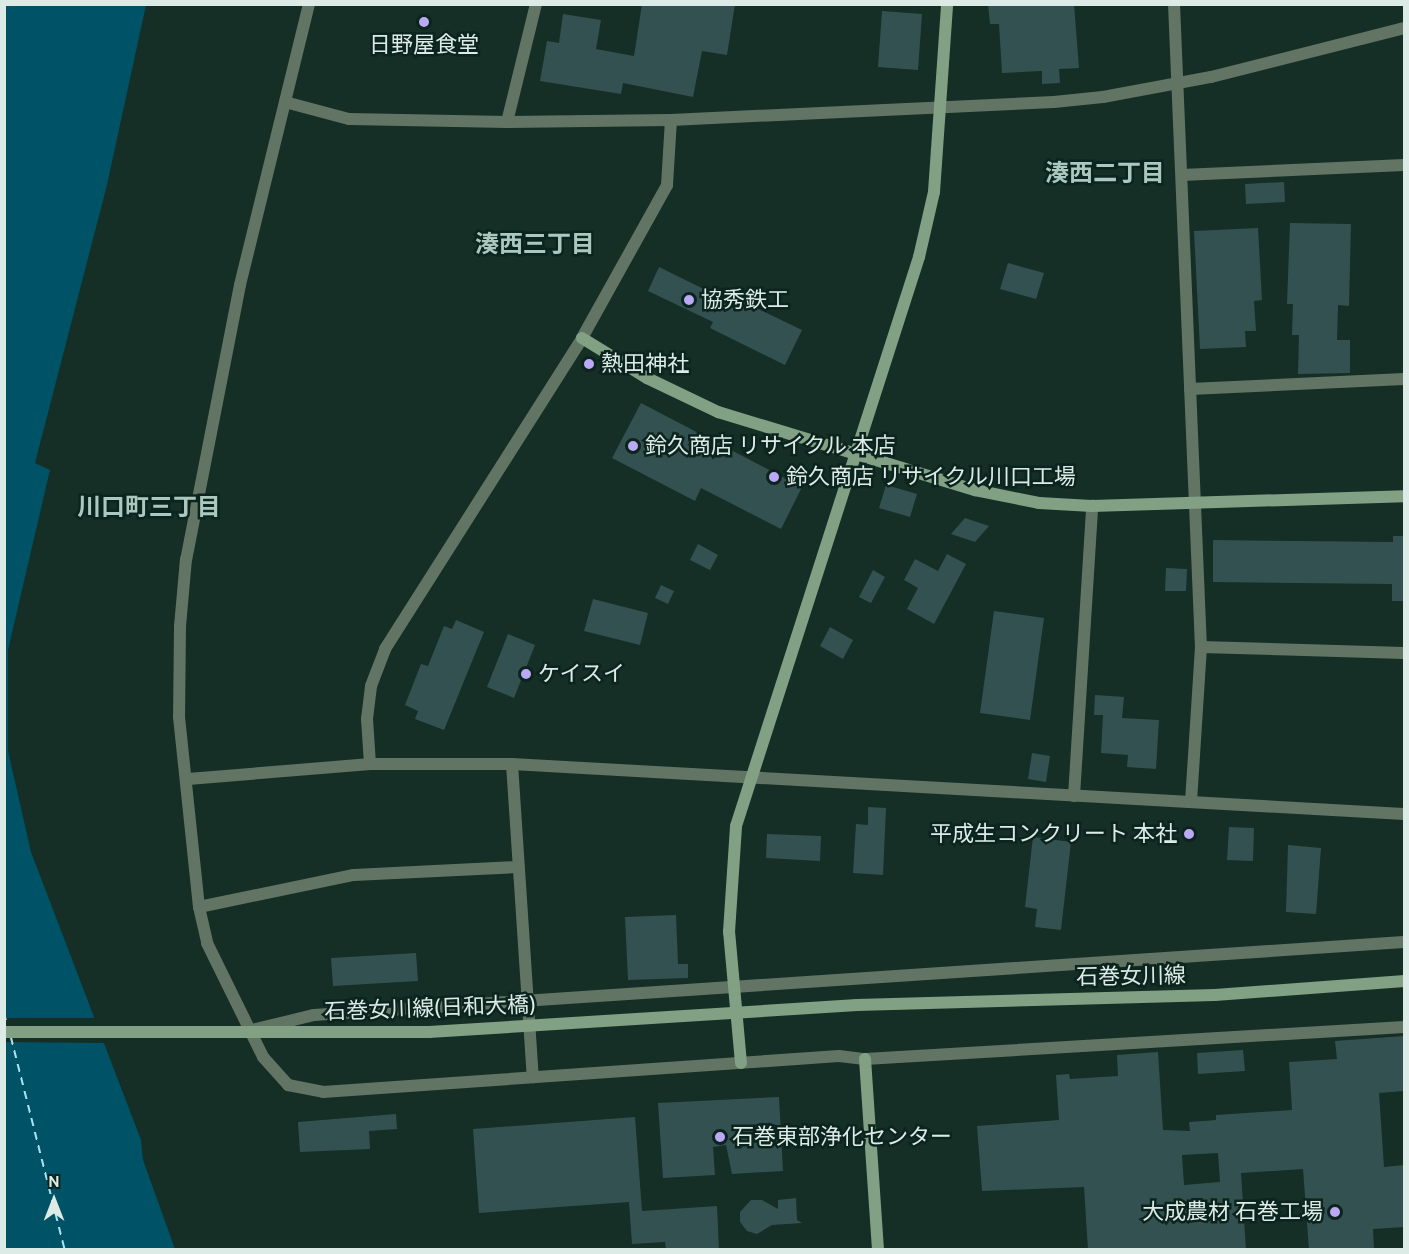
<!DOCTYPE html>
<html>
<head>
<meta charset="utf-8">
<style>
  body { margin:0 }
  #map { position:relative; width:1409px; height:1254px; overflow:hidden; background:#152e26; font-family:Cabin,"Noto Sans JP",sans-serif }
  div>[style] { position:absolute }
  .water>* { inset:0; background:#005266 }
  .pier>* { inset:0; background:#152e26 }
  .ferry>* { height:1.5px; margin-top:-0.75px; transform-origin:0; background:repeating-linear-gradient(90deg,#abe3f6 0 8px,transparent 0 14px) }
  .building>* { inset:0; background:#345151 }
  .street>* { height:12px; margin:-6px; padding:0 6px; transform-origin:6px; border-radius:6px; background:#627463 }
  .secondary>* { height:12px; margin:-6px; padding:0 6px; transform-origin:6px; border-radius:6px; background:#82a084 }
  .secondary-bridge>* { height:12px; margin:-6px; padding:0 6px; transform-origin:6px; border-radius:6px; background:#82a084 }
  .dots>* { width:16px; height:16px; translate:-50% -50%; box-sizing:border-box; border:3px solid #0b241d; border-radius:50% }
  span { translate:-50% -50%; white-space:nowrap; text-align:center; line-height:1.15; -webkit-text-stroke:5px #0b241d; paint-order:stroke }
  .poi-label { font-size:22px; color:#ddebe6 }
  .left { translate:0 -50%; text-align:left }
  .right { translate:-100% -50%; text-align:right }
  .street-label { font-size:22px; color:#ddebe6 }
  .neighbourhood-label { font-size:24px; color:#abc8be; font-weight:700 }
  .frame { position:absolute; inset:0; border:6px solid #ddebe6; pointer-events:none }
  .north { position:absolute; left:24px; top:1170px; width:60px; height:60px; -webkit-text-stroke:4px #0b241d; paint-order:stroke; rotate:0deg; font-size:16px; font-weight:700; line-height:24px; text-align:center; color:#ddebe6 }
  .north::after { content:''; display:block; margin:auto; width:21px; height:27px; background:#ddebe6; clip-path:polygon(50% 0,100% 100%,50% 72%,0 100%) }
</style>
</head>
<body>
<div id="map">
  <div class="water">
    <i style="clip-path:polygon(5px 5px,146px 5px,107px 185px,35px 463px,50px 470px,8px 650px,8px 751px,31px 852px,141px 1140px,143px 1160px,175px 1249px,5px 1250px)"></i>
  </div>
  <div class="pier">
    <i style="clip-path:polygon(5px 1018px,98px 1018px,107px 1043px,5px 1042px)"></i>
  </div>
  <div class="ferry">
    <i style="left:4px;top:1013px;width:15px;rotate:74deg"></i>
    <i style="left:11px;top:1037px;width:220px;rotate:75.8deg"></i>
  </div>
  <div class="building">
    <i style="clip-path:polygon(642px 4px,735px 4px,727px 55px,702px 51px,693px 97px,623px 83px,621px 94px,540px 81px,547px 41px,559px 43px,563px 14px,601px 20px,596px 49px,634px 56px)"></i>
    <i style="clip-path:polygon(988px 4px,1074px 4px,1079px 68px,1059px 69px,1060px 83px,1042px 84px,1042px 71px,1002px 73px,999px 24px,990px 24px)"></i>
    <i style="clip-path:polygon(882px 11px,922px 14px,918px 70px,878px 67px)"></i>
    <i style="clip-path:polygon(1284px 182px,1285px 202px,1246px 204px,1245px 184px)"></i>
    <i style="clip-path:polygon(1290px 223px,1351px 224px,1349px 306px,1338px 305px,1337px 340px,1350px 340px,1350px 373px,1298px 374px,1299px 335px,1292px 335px,1293px 304px,1287px 304px)"></i>
    <i style="clip-path:polygon(1258px 228px,1262px 300px,1254px 301px,1256px 331px,1245px 331px,1246px 347px,1200px 349px,1194px 231px)"></i>
    <i style="clip-path:polygon(1008px 263px,1044px 273px,1036px 299px,1000px 289px)"></i>
    <i style="clip-path:polygon(659px 267px,724px 299px,727px 294px,802px 330px,785px 365px,710px 328px,713px 322px,648px 291px)"></i>
    <i style="clip-path:polygon(641px 403px,802px 487px,781px 529px,701px 488px,695px 501px,612px 458px)"></i>
    <i style="clip-path:polygon(886px 485px,917px 494px,910px 517px,879px 508px)"></i>
    <i style="clip-path:polygon(965px 518px,989px 526px,975px 542px,951px 534px)"></i>
    <i style="clip-path:polygon(1393px 536px,1404px 536px,1404px 601px,1392px 601px,1392px 584px,1213px 582px,1213px 540px,1393px 542px)"></i>
    <i style="clip-path:polygon(698px 544px,718px 555px,710px 570px,690px 560px)"></i>
    <i style="clip-path:polygon(947px 554px,966px 564px,934px 624px,907px 609px,918px 588px,904px 580px,915px 559px,938px 571px)"></i>
    <i style="clip-path:polygon(1166px 568px,1187px 569px,1186px 591px,1165px 591px)"></i>
    <i style="clip-path:polygon(873px 570px,885px 577px,871px 603px,859px 597px)"></i>
    <i style="clip-path:polygon(661px 585px,674px 591px,668px 604px,655px 598px)"></i>
    <i style="clip-path:polygon(593px 599px,648px 613px,640px 645px,584px 631px)"></i>
    <i style="clip-path:polygon(994px 611px,1044px 618px,1030px 720px,980px 713px)"></i>
    <i style="clip-path:polygon(456px 620px,484px 632px,444px 730px,415px 719px,418px 711px,405px 705px,421px 664px,428px 666px,444px 626px,452px 629px)"></i>
    <i style="clip-path:polygon(830px 627px,853px 640px,843px 659px,820px 646px)"></i>
    <i style="clip-path:polygon(508px 634px,535px 645px,514px 698px,487px 687px)"></i>
    <i style="clip-path:polygon(1095px 695px,1124px 697px,1122px 718px,1159px 720px,1156px 769px,1127px 767px,1128px 755px,1101px 753px,1103px 715px,1094px 715px)"></i>
    <i style="clip-path:polygon(1032px 753px,1050px 756px,1046px 782px,1028px 779px)"></i>
    <i style="clip-path:polygon(868px 807px,886px 808px,883px 875px,853px 873px,856px 824px,868px 825px)"></i>
    <i style="clip-path:polygon(1229px 827px,1254px 828px,1253px 861px,1227px 860px)"></i>
    <i style="clip-path:polygon(767px 834px,821px 836px,820px 861px,766px 858px)"></i>
    <i style="clip-path:polygon(1033px 837px,1071px 842px,1061px 930px,1035px 927px,1037px 909px,1025px 907px)"></i>
    <i style="clip-path:polygon(1288px 845px,1321px 848px,1316px 914px,1286px 912px)"></i>
    <i style="clip-path:polygon(676px 915px,678px 964px,688px 964px,688px 978px,628px 980px,625px 917px)"></i>
    <i style="clip-path:polygon(416px 953px,418px 981px,333px 986px,331px 958px)"></i>
    <i style="clip-path:polygon(evenodd,1404px 1036px,1404px 1091px,1379px 1093px,1384px 1167px,1404px 1165px,1404px 1227px,1373px 1229px,1374px 1250px,1309px 1250px,1303px 1169px,1241px 1173px,1246px 1250px,1088px 1250px,1084px 1187px,982px 1191px,977px 1126px,1059px 1120px,1056px 1075px,1069px 1074px,1070px 1079px,1118px 1076px,1117px 1055px,1158px 1052px,1163px 1130px,1190px 1131px,1189px 1122px,1216px 1120px,1216px 1115px,1292px 1110px,1289px 1062px,1337px 1059px,1335px 1041px,1404px 1036px,1218px 1153px,1220px 1182px,1184px 1185px,1182px 1155px,1218px 1153px)"></i>
    <i style="clip-path:polygon(1243px 1050px,1245px 1071px,1198px 1074px,1197px 1053px)"></i>
    <i style="clip-path:polygon(779px 1097px,783px 1171px,732px 1174px,726px 1145px,713px 1147px,715px 1175px,663px 1178px,658px 1103px)"></i>
    <i style="clip-path:polygon(396px 1114px,397px 1129px,369px 1131px,370px 1149px,300px 1152px,298px 1122px)"></i>
    <i style="clip-path:polygon(635px 1117px,642px 1211px,717px 1206px,719px 1250px,666px 1250px,665px 1242px,632px 1244px,629px 1202px,479px 1213px,473px 1129px)"></i>
    <i style="clip-path:polygon(796px 1198px,797px 1220px,802px 1223px,772px 1225px,757px 1234px,747px 1231px,740px 1222px,740px 1212px,751px 1200px,762px 1200px,778px 1209px,778px 1200px)"></i>
  </div>
  <div class="street">
    <i style="left:309px;top:4px;width:289px;rotate:103.8deg"></i>
    <i style="left:240px;top:285px;width:279px;rotate:101.1deg"></i>
    <i style="left:186px;top:559px;width:67px;rotate:95.1deg"></i>
    <i style="left:180px;top:626px;width:91px;rotate:90.6deg"></i>
    <i style="left:179px;top:717px;width:191px;rotate:84deg"></i>
    <i style="left:199px;top:907px;width:37px;rotate:77deg"></i>
    <i style="left:207px;top:943px;width:127px;rotate:63.8deg"></i>
    <i style="left:263px;top:1057px;width:38px;rotate:48deg"></i>
    <i style="left:288px;top:1085px;width:36px;rotate:11deg"></i>
    <i style="left:323px;top:1092px;width:517px;rotate:-3.99deg"></i>
    <i style="left:839px;top:1056px;width:26px;rotate:7deg"></i>
    <i style="left:865px;top:1059px;width:540px;rotate:-3.4deg"></i>
    <i style="left:1174px;top:4px;width:644px;rotate:87.6deg"></i>
    <i style="left:1201px;top:647px;width:155px;rotate:93.7deg"></i>
    <i style="left:285px;top:102px;width:66px;rotate:14.9deg"></i>
    <i style="left:349px;top:119px;width:158px;rotate:1.1deg"></i>
    <i style="left:507px;top:122px;width:164px;rotate:-0.7deg"></i>
    <i style="left:671px;top:120px;width:383px;rotate:-2.7deg"></i>
    <i style="left:1054px;top:102px;width:49px;rotate:-5.8deg"></i>
    <i style="left:1103px;top:97px;width:110px;rotate:-10.5deg"></i>
    <i style="left:1211px;top:77px;width:199px;rotate:-14.2deg"></i>
    <i style="left:507px;top:122px;width:122px;rotate:-76.2deg"></i>
    <i style="left:1182px;top:175px;width:222px;rotate:-2.6deg"></i>
    <i style="left:1190px;top:389px;width:214px;rotate:-2.7deg"></i>
    <i style="left:1201px;top:647px;width:203px;rotate:1.7deg"></i>
    <i style="left:370px;top:764px;width:45px;rotate:-93.8deg"></i>
    <i style="left:367px;top:719px;width:33px;rotate:-83deg"></i>
    <i style="left:371px;top:686px;width:40px;rotate:-69deg"></i>
    <i style="left:385px;top:649px;width:368px;rotate:-57.6deg"></i>
    <i style="left:582px;top:338px;width:175px;rotate:-60.9deg"></i>
    <i style="left:667px;top:185px;width:65px;rotate:-86.5deg"></i>
    <i style="left:512px;top:764px;width:314px;rotate:86.2deg"></i>
    <i style="left:188px;top:779px;width:183px;rotate:-4.7deg"></i>
    <i style="left:370px;top:764px;width:142px"></i>
    <i style="left:512px;top:764px;width:893px;rotate:3.21deg"></i>
    <i style="left:1074px;top:796px;width:291px;rotate:-86.4deg"></i>
    <i style="left:199px;top:907px;width:158px;rotate:-11.7deg"></i>
    <i style="left:354px;top:875px;width:162px;rotate:-2.8deg"></i>
    <i style="left:252px;top:1030px;width:64px;rotate:-13.6deg"></i>
    <i style="left:314px;top:1015px;width:1092px;rotate:-3.83deg"></i>
  </div>
  <div class="secondary">
    <i style="left:582px;top:338px;width:76px;rotate:31.6deg"></i>
    <i style="left:647px;top:378px;width:79px;rotate:25.6deg"></i>
    <i style="left:718px;top:412px;width:269px;rotate:16.9deg"></i>
    <i style="left:975px;top:490px;width:65px;rotate:11.5deg"></i>
    <i style="left:1039px;top:503px;width:53px;rotate:3.2deg"></i>
    <i style="left:1092px;top:506px;width:312px;rotate:-1.8deg"></i>
    <i style="left:857px;top:1005px;width:358px;rotate:-1.6deg"></i>
    <i style="left:1215px;top:995px;width:190px;rotate:-4.2deg"></i>
    <i style="left:865px;top:1059px;width:191px;rotate:86.1deg"></i>
    <i style="left:741px;top:1063px;width:132px;rotate:-95.2deg"></i>
    <i style="left:729px;top:932px;width:106px;rotate:-86.2deg"></i>
    <i style="left:736px;top:826px;width:598px;rotate:-72.17deg"></i>
    <i style="left:919px;top:257px;width:67px;rotate:-77deg"></i>
    <i style="left:934px;top:192px;width:188px;rotate:-86deg"></i>
  </div>
  <div class="secondary-bridge">
    <i style="left:4px;top:1032px;width:425px"></i>
    <i style="left:429px;top:1032px;width:429px;rotate:-3.6deg"></i>
  </div>
  <div class="dots">
    <i style="left:424px;top:22px;background:#bca9f5"></i>
    <i style="left:689px;top:300px;background:#bca9f5"></i>
    <i style="left:589px;top:364px;background:#bca9f5"></i>
    <i style="left:633px;top:446px;background:#bca9f5"></i>
    <i style="left:774px;top:477px;background:#bca9f5"></i>
    <i style="left:526px;top:674px;background:#bca9f5"></i>
    <i style="left:1189px;top:834px;background:#bca9f5"></i>
    <i style="left:720px;top:1137px;background:#bca9f5"></i>
    <i style="left:1335px;top:1212px;background:#bca9f5"></i>
  </div>
  <div class="poi-label">
    <span style="left:424px;top:45px">日野屋食堂</span>
    <span class="left" style="left:701px;top:300px">協秀鉄工</span>
    <span class="left" style="left:601px;top:364px">熱田神社</span>
    <span class="left" style="left:645px;top:446px">鈴久商店 リサイクル 本店</span>
    <span class="left" style="left:786px;top:477px">鈴久商店 リサイクル川口工場</span>
    <span class="left" style="left:538px;top:674px">ケイスイ</span>
    <span class="right" style="left:1177px;top:834px">平成生コンクリート 本社</span>
    <span class="left" style="left:732px;top:1137px">石巻東部浄化センター</span>
    <span class="right" style="left:1323px;top:1212px">大成農材 石巻工場</span>
  </div>
  <div class="street-label">
    <span style="left:1131px;top:976px;rotate:-1deg">石巻女川線</span>
    <span style="left:430px;top:1008px;rotate:-2deg">石巻女川線(日和大橋)</span>
  </div>
  <div class="neighbourhood-label">
    <span style="left:1105px;top:173px">湊西二丁目</span>
    <span style="left:535px;top:244px">湊西三丁目</span>
    <span style="left:149px;top:507px">川口町三丁目</span>
  </div>
  <div class="frame"></div>
  <div class="north">N</div>
</div>
</body>
</html>
